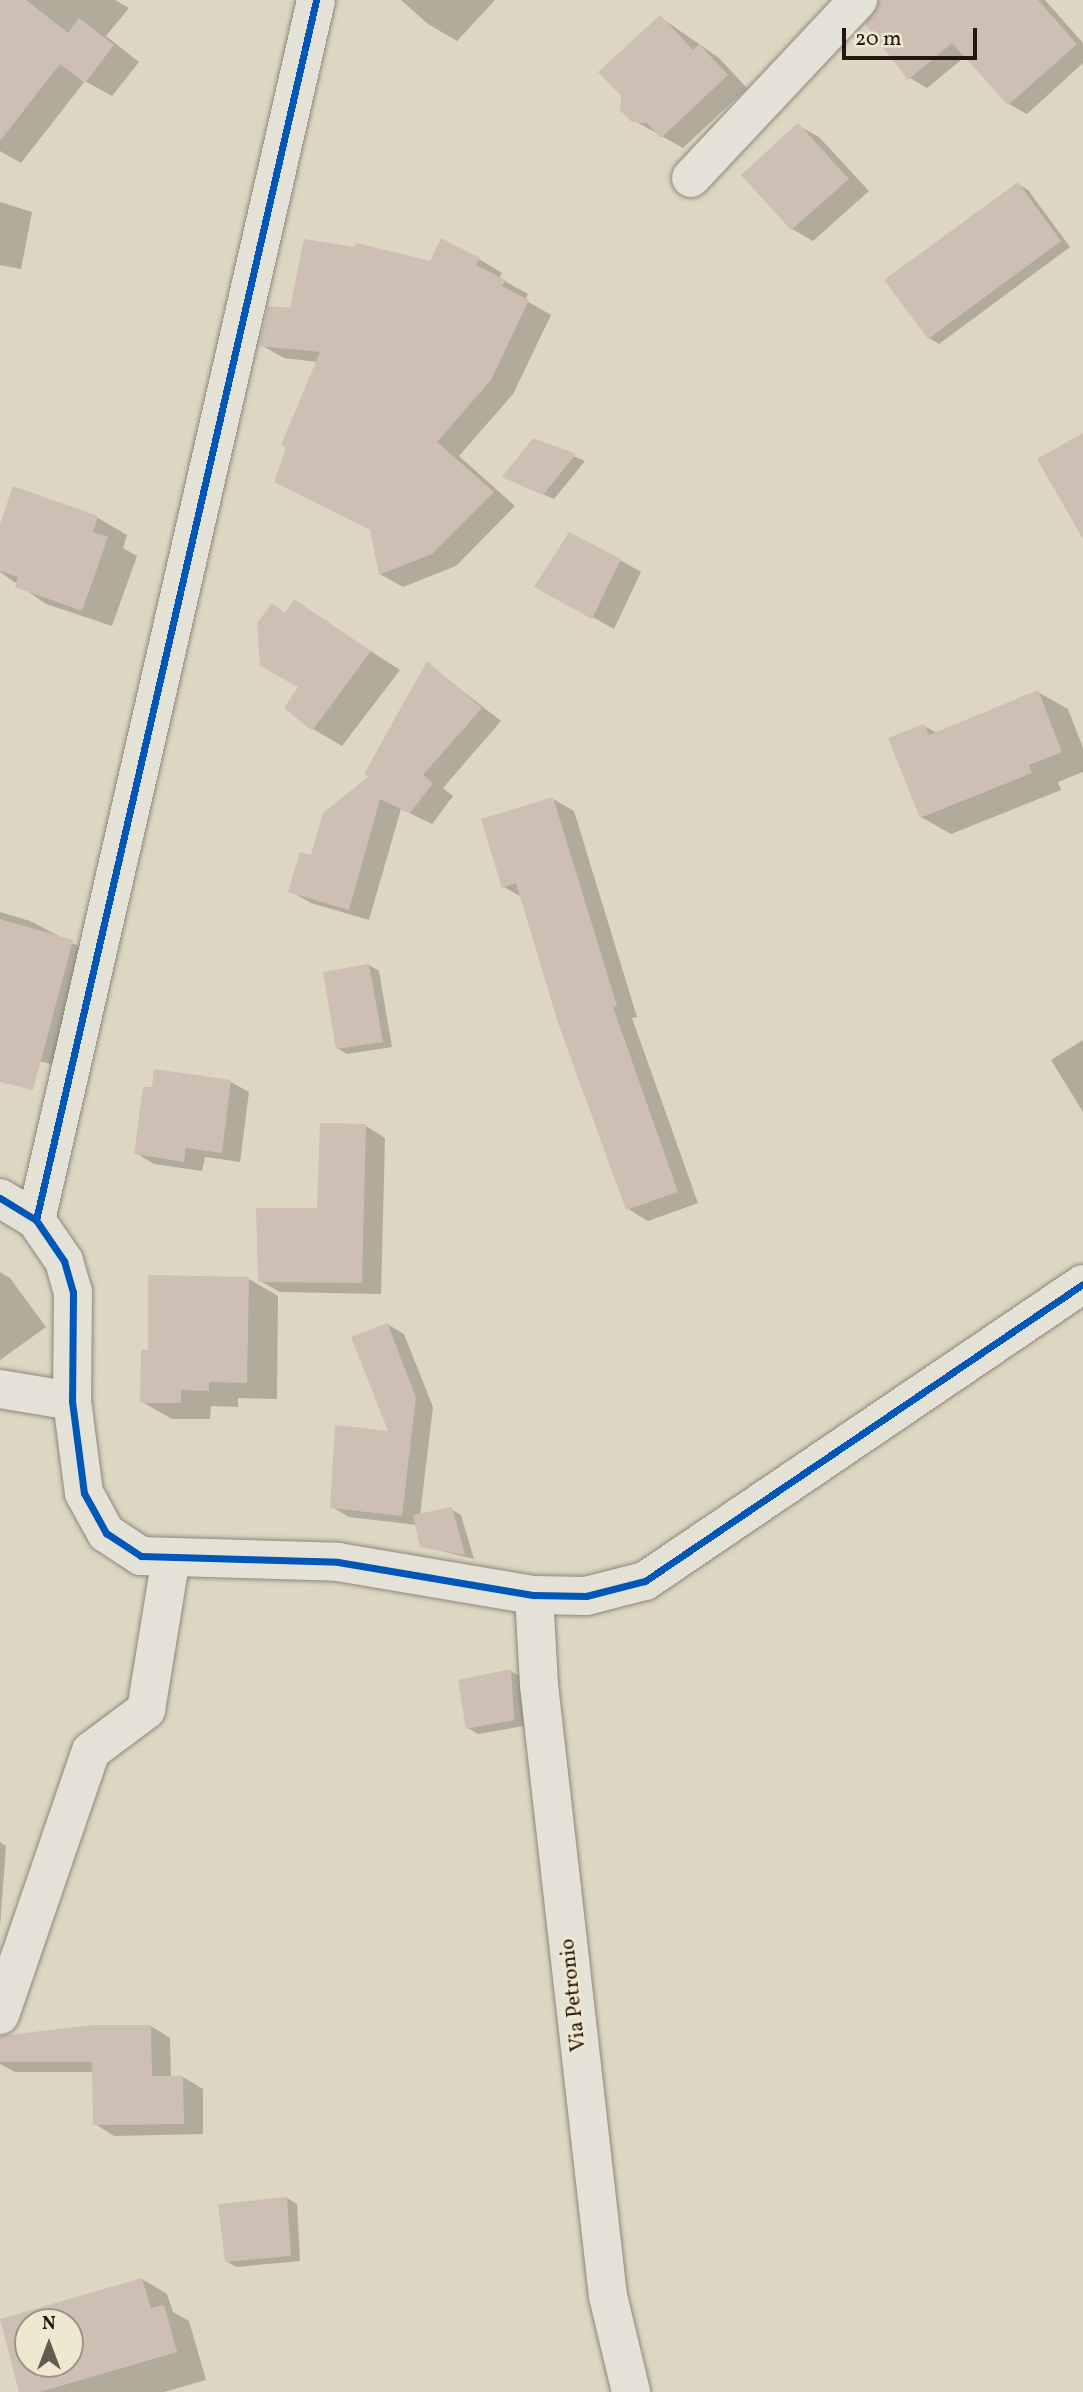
<!DOCTYPE html>
<html>
<head>
<meta charset="utf-8">
<style>
  body { margin:0 }
  #map { position:relative; width:1083px; height:2392px; overflow:hidden; background:#dcd6c2; font-family:Vollkorn,serif }
  div>[style] { position:absolute }
  .shadow>* { inset:0; background:#0003 }
  .building>* { inset:0; background:#cebfb4 }
  .roads { filter:drop-shadow(0 0 2px #8d887d) drop-shadow(0 0 2px #8d887d) }
  .minor>* { height:38px; margin:-19px; padding:0 19px; transform-origin:19px; border-radius:19px; background:#e4e1d7 }
  .cycleway>* { height:7px; margin:-3.5px; padding:0 3.5px; transform-origin:3.5px; border-radius:3.5px; background:#0057b8 }
  span { translate:-50% -50%; white-space:nowrap; text-align:center; line-height:1.15; -webkit-text-stroke:5px #efe8d1; paint-order:stroke }
  .street-label { font-size:21px; color:#241712 }
  .north { position:absolute; left:14px; top:2308px; width:70px; height:70px; box-sizing:border-box; background:#efe8d1; border:2px solid #9e9485; border-radius:50%; rotate:0deg; font-size:19px; font-weight:700; line-height:28px; text-align:center; color:#241712 }
  .north::after { content:''; display:block; margin:auto; width:24px; height:32px; background:#645a50; clip-path:polygon(50% 0,100% 100%,50% 72%,0 100%) }
  .scale { position:absolute; left:842px; top:28px; width:135px; height:32px; box-sizing:border-box; border:4px solid #241712; border-top:0; padding-left:9px; font-size:21px; line-height:24px; white-space:nowrap; color:#241712; -webkit-text-stroke:5px #efe8d1; paint-order:stroke }
</style>
</head>
<body>
<div id="map">
  <div class="shadow">
    <i style="clip-path:polygon(0 0,115px 0,129px 8px,106px 36px,139px 62px,112px 96px,85px 81px,21px 163px,0 151px)"></i>
    <i style="clip-path:polygon(401px 0,495px 0,457px 41px,428px 24px)"></i>
    <i style="clip-path:polygon(880px 0,1045px 0,1083px 43px,1083px 63px,1027px 114px,1009px 104px,966px 56px,927px 88px,910px 78px)"></i>
    <i style="clip-path:polygon(660px 17px,719px 58px,747px 88px,683px 148px,633px 120px,623px 96px)"></i>
    <i style="clip-path:polygon(799px 126px,819px 137px,869px 191px,813px 241px,792px 229px)"></i>
    <i style="clip-path:polygon(1018px 184px,1028px 190px,1070px 247px,939px 344px,929px 338px)"></i>
    <i style="clip-path:polygon(0 202px,32px 212px,21px 269px,0 265px)"></i>
    <i style="clip-path:polygon(479px 259px,502px 273px,499px 278px,528px 294px,525px 300px,551px 315px,513px 394px,459px 456px,515px 506px,456px 566px,403px 587px,380px 574px,372px 531px,318px 362px,284px 358px,261px 345px,291px 310px,431px 263px)"></i>
    <i style="clip-path:polygon(534px 440px,585px 461px,554px 499px,514px 482px)"></i>
    <i style="clip-path:polygon(14px 488px,98px 518px,127px 535px,123px 548px,137px 556px,112px 626px,46px 604px,0 572px,0 530px)"></i>
    <i style="clip-path:polygon(620px 560px,641px 572px,614px 629px,537px 586px)"></i>
    <i style="clip-path:polygon(294px 602px,400px 670px,342px 746px,313px 729px,272px 605px,287px 614px)"></i>
    <i style="clip-path:polygon(428px 664px,501px 721px,443px 788px,453px 796px,432px 824px,401px 809px,369px 920px,311px 903px,290px 891px,371px 777px)"></i>
    <i style="clip-path:polygon(1038px 692px,1068px 709px,1083px 748px,1083px 772px,1058px 782px,1061px 790px,951px 834px,921px 817px,924px 726px,937px 733px)"></i>
    <i style="clip-path:polygon(553px 799px,574px 811px,637px 1017px,632px 1018px,698px 1203px,648px 1221px,628px 1209px,522px 897px,504px 887px)"></i>
    <i style="clip-path:polygon(0 912px,30px 921px,99px 957px,70px 1069px,0 1051px)"></i>
    <i style="clip-path:polygon(369px 965px,379px 971px,392px 1047px,347px 1054px,337px 1048px)"></i>
    <i style="clip-path:polygon(1083px 1040px,1083px 1112px,1051px 1060px)"></i>
    <i style="clip-path:polygon(156px 1071px,231px 1082px,249px 1092px,240px 1162px,205px 1157px,202px 1171px,154px 1164px,136px 1153px)"></i>
    <i style="clip-path:polygon(366px 1126px,385px 1138px,381px 1294px,280px 1292px,260px 1281px,318px 1209px)"></i>
    <i style="clip-path:polygon(0 1272px,10px 1278px,46px 1327px,0 1360px)"></i>
    <i style="clip-path:polygon(249px 1279px,278px 1296px,277px 1399px,238px 1398px,238px 1407px,211px 1406px,210px 1419px,172px 1419px,142px 1402px,149px 1352px)"></i>
    <i style="clip-path:polygon(387px 1324px,404px 1334px,433px 1407px,420px 1515px,451px 1509px,461px 1515px,474px 1559px,421px 1546px,417px 1525px,349px 1517px,332px 1507px,390px 1433px)"></i>
    <i style="clip-path:polygon(511px 1671px,521px 1677px,524px 1726px,478px 1734px,468px 1728px)"></i>
    <i style="clip-path:polygon(0 1842px,6px 1846px,0 1926px)"></i>
    <i style="clip-path:polygon(151px 2026px,170px 2038px,171px 2078px,183px 2077px,203px 2089px,203px 2134px,114px 2136px,95px 2124px,94px 2072px,15px 2072px,0 2064px,0 2037px)"></i>
    <i style="clip-path:polygon(287px 2198px,297px 2204px,300px 2261px,236px 2267px,226px 2261px)"></i>
    <i style="clip-path:polygon(evenodd,142px 2279px,167px 2294px,173px 2312px,189px 2321px,206px 2380px,164px 2392px,21px 2392px,1px 2321px,142px 2279px,28px 2322px,70px 2322px,70px 2364px,28px 2364px,28px 2322px)"></i>
  </div>
  <div class="building">
    <i style="clip-path:polygon(0 0,26px 0,68px 33px,79px 18px,114px 45px,85px 83px,60px 64px,0 141px)"></i>
    <i style="clip-path:polygon(879px 0,1038px 0,1077px 44px,1008px 105px,952px 43px,908px 80px,865px 24px)"></i>
    <i style="clip-path:polygon(660px 15px,693px 50px,699px 44px,728px 75px,661px 138px,647px 123px,632px 122px,620px 110px,621px 96px,598px 72px)"></i>
    <i style="clip-path:polygon(798px 123px,849px 179px,791px 230px,741px 175px)"></i>
    <i style="clip-path:polygon(1018px 182px,1061px 241px,928px 339px,884px 280px)"></i>
    <i style="clip-path:polygon(441px 238px,480px 258px,476px 265px,506px 280px,502px 286px,529px 300px,491px 380px,437px 442px,494px 492px,432px 554px,379px 575px,370px 530px,274px 482px,286px 448px,281px 445px,320px 352px,259px 346px,268px 306px,290px 308px,304px 239px,354px 247px,356px 243px,430px 261px)"></i>
    <i style="clip-path:polygon(1083px 433px,1083px 539px,1037px 459px)"></i>
    <i style="clip-path:polygon(533px 438px,576px 454px,543px 495px,502px 477px)"></i>
    <i style="clip-path:polygon(13px 486px,98px 516px,93px 532px,108px 537px,82px 611px,15px 587px,18px 577px,0 571px,0 524px)"></i>
    <i style="clip-path:polygon(569px 532px,621px 559px,592px 619px,534px 587px)"></i>
    <i style="clip-path:polygon(294px 599px,371px 651px,312px 731px,284px 708px,298px 687px,260px 666px,257px 623px,272px 603px,285px 613px)"></i>
    <i style="clip-path:polygon(427px 661px,482px 708px,423px 775px,433px 783px,410px 813px,380px 799px,349px 910px,288px 892px,300px 852px,311px 855px,323px 813px,368px 777px,364px 774px)"></i>
    <i style="clip-path:polygon(1038px 690px,1062px 752px,1029px 765px,1032px 773px,920px 818px,888px 738px,924px 724px,929px 735px)"></i>
    <i style="clip-path:polygon(553px 797px,617px 1006px,613px 1007px,678px 1192px,626px 1210px,558px 1023px,516px 883px,502px 888px,481px 819px)"></i>
    <i style="clip-path:polygon(0 919px,73px 940px,33px 1090px,0 1082px)"></i>
    <i style="clip-path:polygon(369px 964px,383px 1042px,336px 1049px,323px 972px)"></i>
    <i style="clip-path:polygon(154px 1069px,231px 1080px,222px 1153px,186px 1148px,184px 1162px,134px 1154px,143px 1087px,152px 1087px)"></i>
    <i style="clip-path:polygon(320px 1123px,366px 1124px,362px 1283px,258px 1282px,256px 1208px,317px 1208px)"></i>
    <i style="clip-path:polygon(148px 1275px,249px 1277px,247px 1383px,209px 1382px,209px 1391px,181px 1390px,181px 1403px,140px 1403px,141px 1350px,148px 1350px)"></i>
    <i style="clip-path:polygon(387px 1323px,416px 1397px,402px 1516px,330px 1508px,335px 1425px,388px 1431px,351px 1337px)"></i>
    <i style="clip-path:polygon(452px 1507px,465px 1555px,420px 1547px,413px 1515px)"></i>
    <i style="clip-path:polygon(511px 1669px,514px 1720px,466px 1729px,458px 1680px)"></i>
    <i style="clip-path:polygon(92px 2025px,151px 2025px,152px 2076px,183px 2076px,184px 2124px,93px 2125px,92px 2062px,0 2062px,0 2036px)"></i>
    <i style="clip-path:polygon(287px 2197px,291px 2256px,225px 2262px,218px 2204px)"></i>
    <i style="clip-path:polygon(evenodd,142px 2278px,151px 2308px,164px 2305px,177px 2352px,40px 2392px,19px 2392px,0 2319px,142px 2278px,28px 2322px,70px 2322px,70px 2364px,28px 2364px,28px 2322px)"></i>
  </div>
  <div class="roads">
    <div class="minor">
      <i style="left:691px;top:178px;width:244px;rotate:-46.8deg"></i>
      <i style="left:0;top:1198px;width:42px;rotate:31.4deg"></i>
      <i style="left:36px;top:1220px;width:50px;rotate:55.7deg"></i>
      <i style="left:64px;top:1261px;width:32px;rotate:74deg"></i>
      <i style="left:73px;top:1292px;width:109px;rotate:90.5deg"></i>
      <i style="left:72px;top:1401px;width:93px;rotate:82.6deg"></i>
      <i style="left:84px;top:1493px;width:46px;rotate:61.2deg"></i>
      <i style="left:106px;top:1533px;width:42px;rotate:33.3deg"></i>
      <i style="left:141px;top:1556px;width:197px;rotate:1.7deg"></i>
      <i style="left:338px;top:1562px;width:199px;rotate:9.6deg"></i>
      <i style="left:534px;top:1595px;width:52px;rotate:1.1deg"></i>
      <i style="left:586px;top:1596px;width:61px;rotate:-14.3deg"></i>
      <i style="left:645px;top:1581px;width:529px;rotate:-34.14deg"></i>
      <i style="left:36px;top:1220px;width:1252px;rotate:-77.07deg"></i>
      <i style="left:0;top:1389px;width:73px;rotate:9.5deg"></i>
      <i style="left:534px;top:1595px;width:90px;rotate:86.8deg"></i>
      <i style="left:539px;top:1685px;width:615px;rotate:83.56deg"></i>
      <i style="left:608px;top:2296px;width:99px;rotate:76.5deg"></i>
      <i style="left:0;top:2015px;width:279px;rotate:-71deg"></i>
      <i style="left:91px;top:1751px;width:69px;rotate:-36.7deg"></i>
      <i style="left:146px;top:1710px;width:154px;rotate:-80.7deg"></i>
    </div>
  </div>
  <div class="cycleway">
    <i style="left:0;top:1198px;width:42px;rotate:31.4deg"></i>
    <i style="left:36px;top:1220px;width:50px;rotate:55.7deg"></i>
    <i style="left:64px;top:1261px;width:32px;rotate:74deg"></i>
    <i style="left:73px;top:1292px;width:109px;rotate:90.5deg"></i>
    <i style="left:72px;top:1401px;width:93px;rotate:82.6deg"></i>
    <i style="left:84px;top:1493px;width:46px;rotate:61.2deg"></i>
    <i style="left:106px;top:1533px;width:42px;rotate:33.3deg"></i>
    <i style="left:141px;top:1556px;width:197px;rotate:1.7deg"></i>
    <i style="left:338px;top:1562px;width:199px;rotate:9.6deg"></i>
    <i style="left:534px;top:1595px;width:52px;rotate:1.1deg"></i>
    <i style="left:586px;top:1596px;width:61px;rotate:-14.3deg"></i>
    <i style="left:645px;top:1581px;width:529px;rotate:-34.14deg"></i>
    <i style="left:36px;top:1220px;width:1252px;rotate:-77.07deg"></i>
  </div>
  <div class="street-label">
    <span style="left:574px;top:1995px;rotate:-96deg">Via Petronio</span>
  </div>
  <div class="north">N</div>
  <div class="scale">20 m</div>
</div>
</body>
</html>
